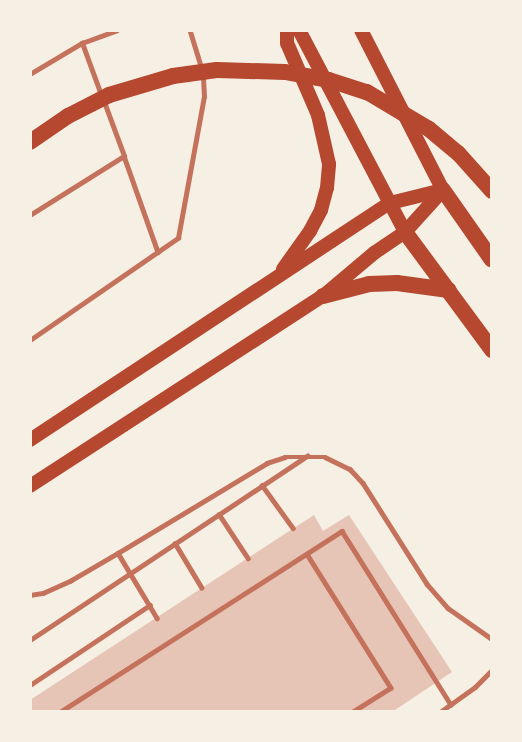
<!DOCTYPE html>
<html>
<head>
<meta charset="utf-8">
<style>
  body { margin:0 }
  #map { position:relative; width:522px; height:742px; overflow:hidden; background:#f6efe4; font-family:"PT Serif",serif }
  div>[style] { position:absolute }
  .building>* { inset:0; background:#e6c5b7 }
  .service>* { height:4.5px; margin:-2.25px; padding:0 2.25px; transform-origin:2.25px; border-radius:2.25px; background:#c5725c }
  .primary>* { height:14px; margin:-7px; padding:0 7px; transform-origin:7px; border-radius:7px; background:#b5482f }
  .motorway>* { height:16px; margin:-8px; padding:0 8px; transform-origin:8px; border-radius:8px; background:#b5482f }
  span { translate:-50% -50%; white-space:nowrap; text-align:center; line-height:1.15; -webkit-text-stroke:5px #f6efe4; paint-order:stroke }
  .frame { position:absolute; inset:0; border:32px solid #f6efe4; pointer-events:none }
</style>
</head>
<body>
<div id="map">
  <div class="building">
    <i style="clip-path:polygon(314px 515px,323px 531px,349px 515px,452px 672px,392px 712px,30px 712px,30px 700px)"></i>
  </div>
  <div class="service">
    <i style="left:190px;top:30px;width:39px;rotate:73deg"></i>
    <i style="left:30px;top:74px;width:61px;rotate:-30.8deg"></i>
    <i style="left:101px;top:95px;width:55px;rotate:-110.1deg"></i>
    <i style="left:82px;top:43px;width:37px;rotate:-20deg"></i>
    <i style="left:124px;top:156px;width:102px;rotate:70.5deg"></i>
    <i style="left:30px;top:215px;width:111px;rotate:-32.1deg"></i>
    <i style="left:124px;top:156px;width:58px;rotate:-110.3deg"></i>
    <i style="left:30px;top:340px;width:180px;rotate:-34.6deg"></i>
    <i style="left:178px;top:238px;width:143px;rotate:-79.6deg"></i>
    <i style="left:204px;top:97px;width:21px;rotate:-93deg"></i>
    <i style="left:262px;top:485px;width:53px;rotate:54.2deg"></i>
    <i style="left:219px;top:514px;width:53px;rotate:56.6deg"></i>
    <i style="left:175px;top:543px;width:52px;rotate:59deg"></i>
    <i style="left:118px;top:553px;width:174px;rotate:-31.1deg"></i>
    <i style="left:267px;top:463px;width:19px;rotate:-18deg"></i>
    <i style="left:285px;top:457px;width:40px"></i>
    <i style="left:325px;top:457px;width:28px;rotate:26deg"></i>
    <i style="left:350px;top:469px;width:19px;rotate:47deg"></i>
    <i style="left:363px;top:483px;width:120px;rotate:57.6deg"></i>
    <i style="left:427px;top:584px;width:32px;rotate:49deg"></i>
    <i style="left:448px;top:608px;width:54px;rotate:35.2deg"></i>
    <i style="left:307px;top:554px;width:158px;rotate:57.9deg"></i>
    <i style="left:391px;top:688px;width:45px;rotate:147.7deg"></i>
    <i style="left:30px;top:595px;width:13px;rotate:-9deg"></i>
    <i style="left:43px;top:593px;width:30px;rotate:-24deg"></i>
    <i style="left:70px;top:581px;width:56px;rotate:-30.3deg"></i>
    <i style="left:118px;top:553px;width:76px;rotate:59deg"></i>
    <i style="left:30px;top:640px;width:333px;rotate:-33.6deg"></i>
    <i style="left:30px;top:685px;width:144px;rotate:-33.7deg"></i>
    <i style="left:60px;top:712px;width:335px;rotate:-32.7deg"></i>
    <i style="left:342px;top:531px;width:205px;rotate:57.9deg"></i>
    <i style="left:440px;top:712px;width:43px;rotate:-35.5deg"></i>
    <i style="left:475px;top:687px;width:24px;rotate:-45deg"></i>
  </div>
  <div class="primary">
    <i style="left:299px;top:30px;width:228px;rotate:62.3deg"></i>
    <i style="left:361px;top:30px;width:180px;rotate:62.9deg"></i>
    <i style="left:283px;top:269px;width:47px;rotate:-54.6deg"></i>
    <i style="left:310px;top:231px;width:24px;rotate:-62deg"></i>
    <i style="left:321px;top:210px;width:23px;rotate:-75deg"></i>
    <i style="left:327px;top:188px;width:24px;rotate:-85deg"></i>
    <i style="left:329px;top:164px;width:50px;rotate:-102.7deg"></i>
    <i style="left:318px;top:115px;width:78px;rotate:-113.3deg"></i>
    <i style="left:287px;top:43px;width:13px;rotate:-90deg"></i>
    <i style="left:30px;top:440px;width:431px;rotate:-33.4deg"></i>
    <i style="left:390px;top:203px;width:55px;rotate:-13.8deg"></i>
    <i style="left:30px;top:486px;width:349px;rotate:-33deg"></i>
    <i style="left:323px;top:296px;width:67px;rotate:-40.1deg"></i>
    <i style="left:374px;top:253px;width:37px;rotate:-34deg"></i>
    <i style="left:405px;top:232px;width:57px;rotate:-47.9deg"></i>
  </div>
  <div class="motorway">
    <i style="left:30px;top:142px;width:46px;rotate:-34.4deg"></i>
    <i style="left:68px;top:116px;width:46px;rotate:-27.1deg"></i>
    <i style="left:109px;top:95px;width:67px;rotate:-16.5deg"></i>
    <i style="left:173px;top:76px;width:44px;rotate:-7.8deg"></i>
    <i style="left:217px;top:70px;width:68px;rotate:1.7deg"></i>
    <i style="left:285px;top:72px;width:45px;rotate:10.3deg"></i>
    <i style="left:329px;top:80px;width:40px;rotate:18deg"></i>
    <i style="left:367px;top:92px;width:72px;rotate:30.8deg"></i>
    <i style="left:429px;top:129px;width:38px;rotate:40deg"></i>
    <i style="left:458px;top:153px;width:51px;rotate:48.2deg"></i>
    <i style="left:443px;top:190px;width:85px;rotate:55deg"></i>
    <i style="left:405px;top:232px;width:147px;rotate:53.6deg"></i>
    <i style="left:323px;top:296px;width:48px;rotate:-14.6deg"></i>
    <i style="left:369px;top:284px;width:28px;rotate:-2deg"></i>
    <i style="left:397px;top:283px;width:52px;rotate:7.7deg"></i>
  </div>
  <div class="frame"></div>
</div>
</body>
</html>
